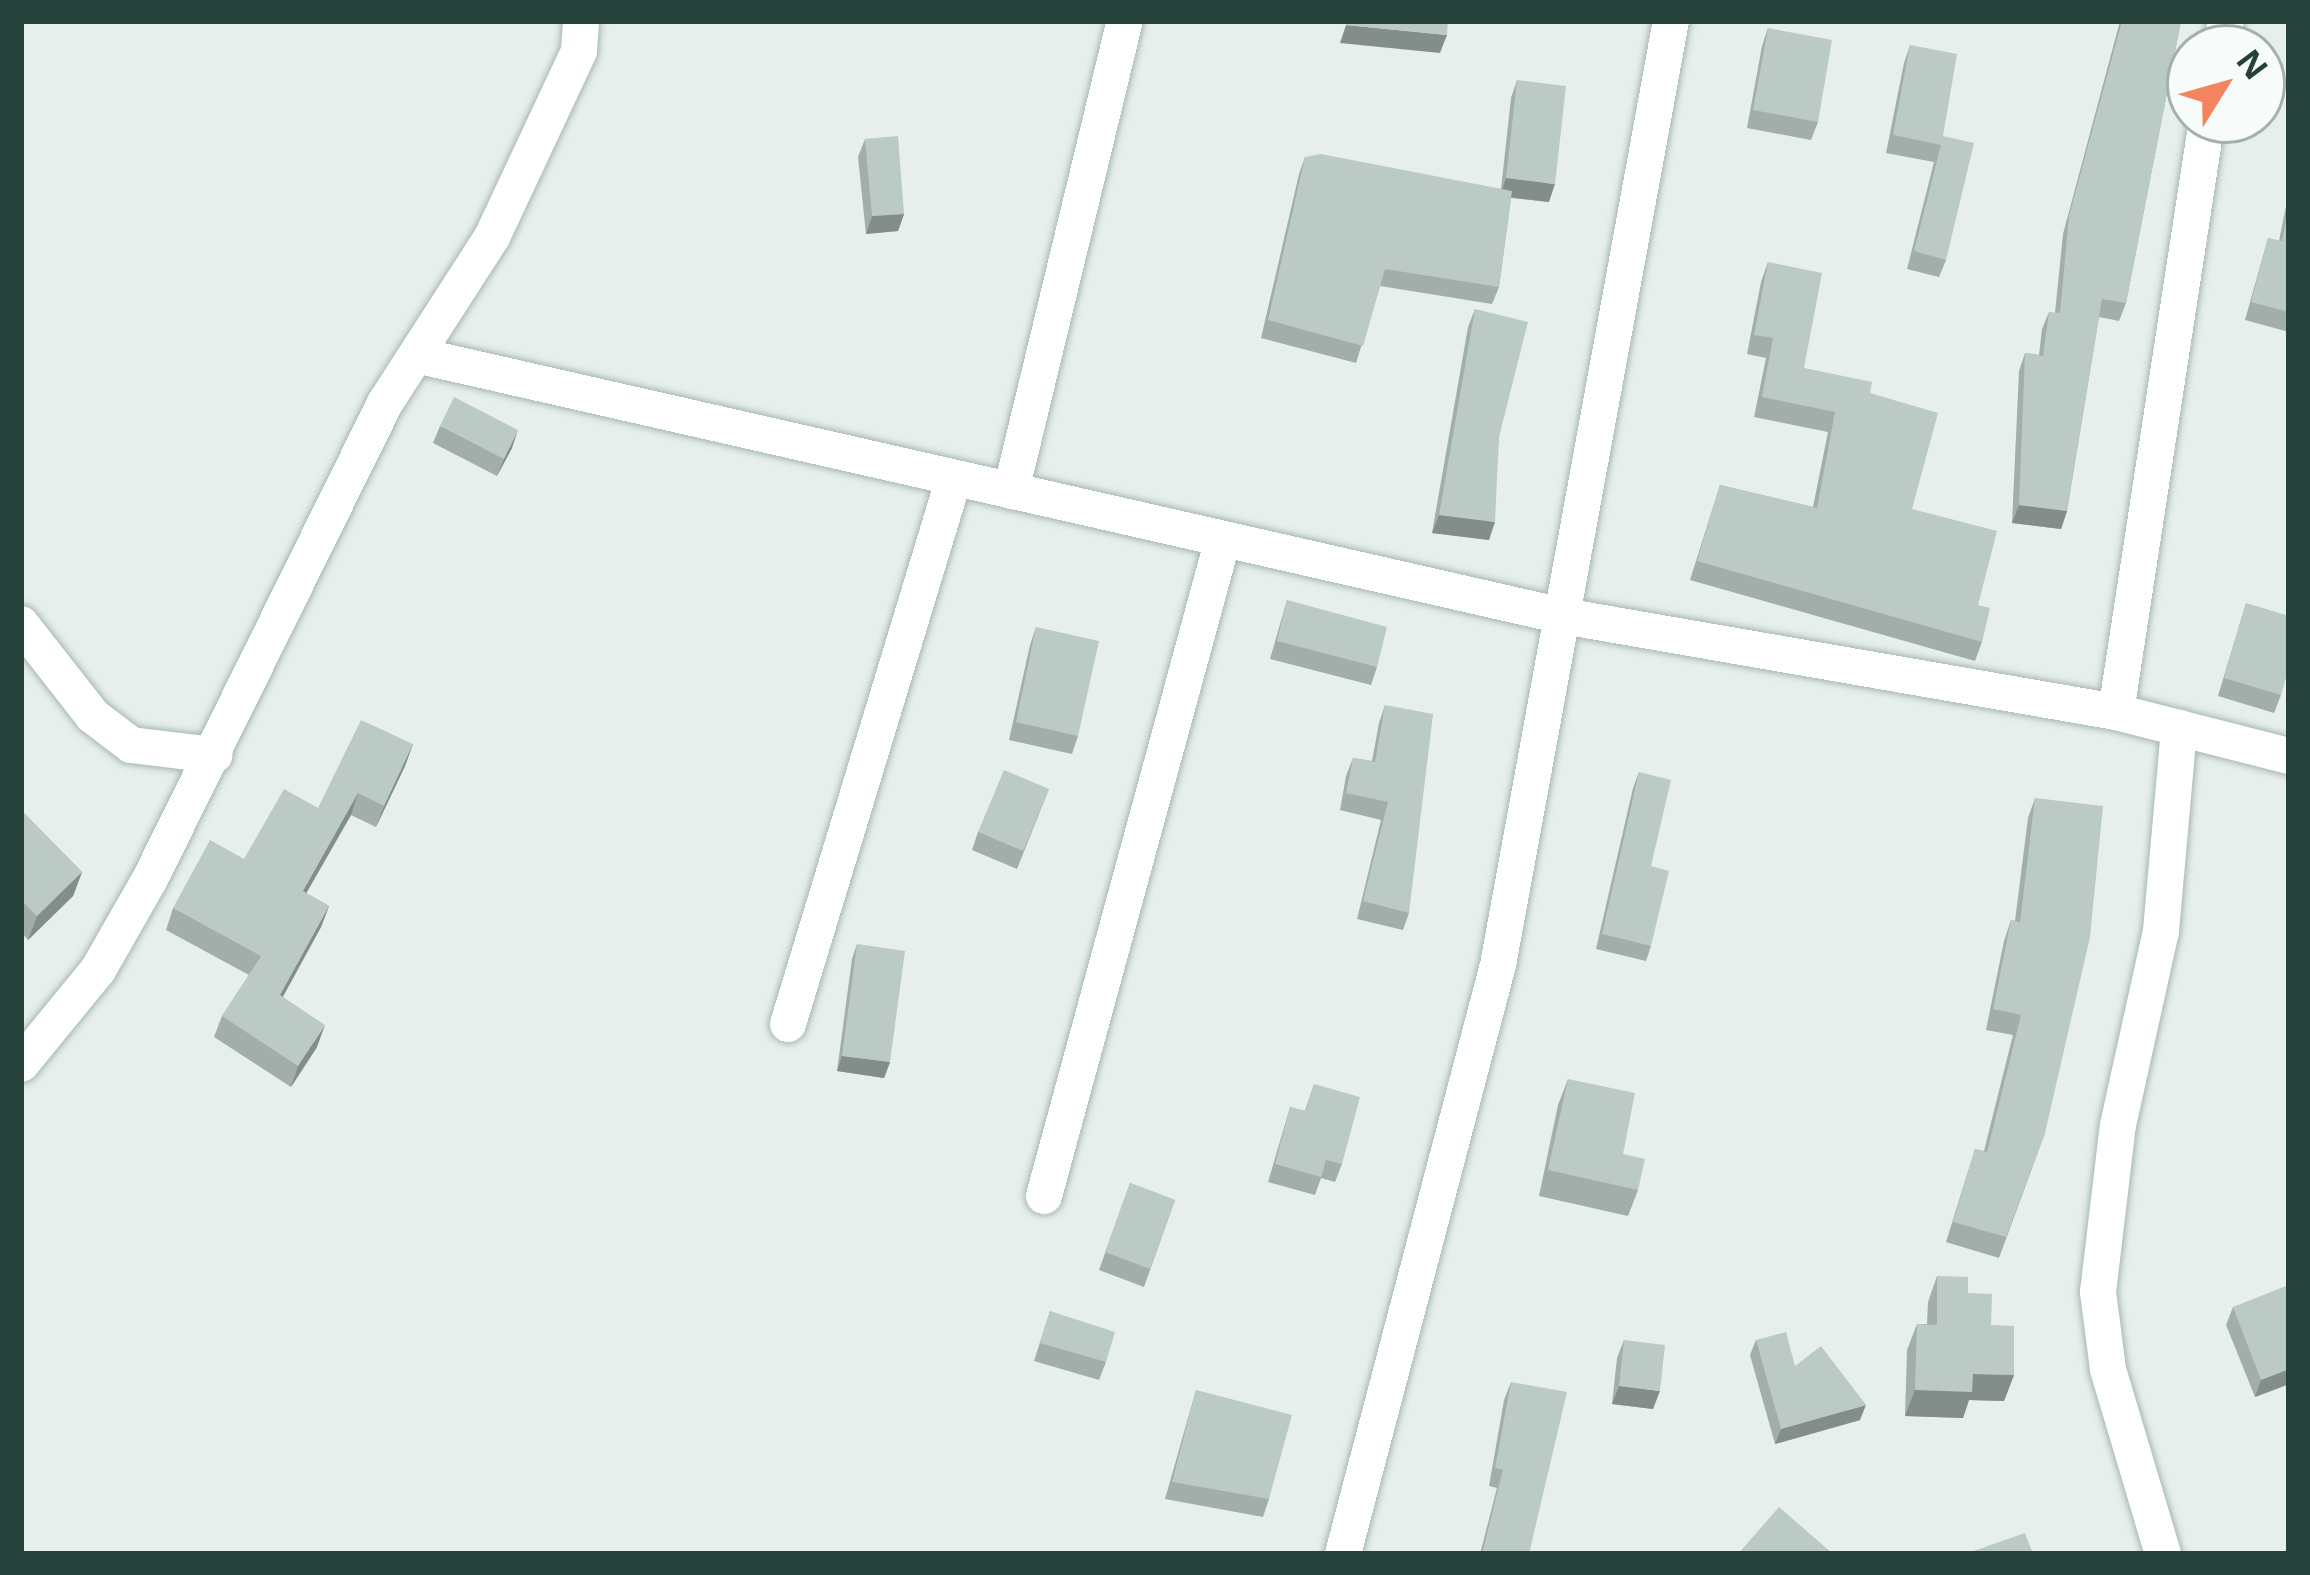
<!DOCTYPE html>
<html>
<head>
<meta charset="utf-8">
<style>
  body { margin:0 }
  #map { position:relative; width:2310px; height:1575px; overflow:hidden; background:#e6efeb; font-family:"Noto Sans",sans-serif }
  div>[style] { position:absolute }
  .roads { filter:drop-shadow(0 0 3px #a8b8b2) drop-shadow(0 0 3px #a8b8b2) }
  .minor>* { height:36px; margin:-18px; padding:0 18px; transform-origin:18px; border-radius:18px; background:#fff }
  .wall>* { inset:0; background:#a1aea9 }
  .shaded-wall>* { inset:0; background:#838d89 }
  .building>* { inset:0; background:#bbcac4 }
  span { translate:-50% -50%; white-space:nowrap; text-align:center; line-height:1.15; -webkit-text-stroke:9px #f7fbf9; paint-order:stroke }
  .frame { position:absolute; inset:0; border:24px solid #24423a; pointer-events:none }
  .north { position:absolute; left:2166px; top:24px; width:120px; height:120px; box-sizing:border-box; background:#f7fbf9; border:3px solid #a3b1ad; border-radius:50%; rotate:53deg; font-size:33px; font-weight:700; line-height:48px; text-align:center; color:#24423a }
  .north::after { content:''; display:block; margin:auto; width:42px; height:54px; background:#f4845f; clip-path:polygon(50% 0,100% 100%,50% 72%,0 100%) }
</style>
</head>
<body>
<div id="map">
  <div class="roads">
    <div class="minor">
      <i style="left:2221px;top:48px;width:27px;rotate:-80deg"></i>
      <i style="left:420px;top:356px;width:1172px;rotate:12.82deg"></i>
      <i style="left:1563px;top:616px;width:561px;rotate:9.85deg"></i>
      <i style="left:2116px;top:712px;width:179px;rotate:14.3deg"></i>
      <i style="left:1011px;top:491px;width:484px;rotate:-76.4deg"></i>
      <i style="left:21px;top:624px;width:117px;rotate:52deg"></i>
      <i style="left:93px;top:716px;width:48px;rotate:37.3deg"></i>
      <i style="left:131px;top:745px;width:84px;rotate:6.9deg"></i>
      <i style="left:2116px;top:712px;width:599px;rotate:-81.26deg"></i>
      <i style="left:788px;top:1024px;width:571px;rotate:-73.09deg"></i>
      <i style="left:21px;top:1064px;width:122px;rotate:-50.7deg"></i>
      <i style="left:98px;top:970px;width:105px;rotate:-60.3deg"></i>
      <i style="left:150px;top:879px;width:531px;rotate:-63.72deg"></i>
      <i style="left:385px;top:403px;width:197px;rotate:-57.2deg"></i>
      <i style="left:492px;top:237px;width:205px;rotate:-64.9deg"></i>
      <i style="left:579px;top:51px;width:30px;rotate:-86deg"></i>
      <i style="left:1044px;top:1196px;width:681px;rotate:-74.76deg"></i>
      <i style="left:1343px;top:1554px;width:609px;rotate:-75.26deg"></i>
      <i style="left:1498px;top:965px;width:960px;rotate:-79.62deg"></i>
      <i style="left:2163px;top:1554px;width:193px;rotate:-106.6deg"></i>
      <i style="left:2108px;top:1369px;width:78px;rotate:-97.4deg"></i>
      <i style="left:2098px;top:1292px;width:168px;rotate:-83.2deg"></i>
      <i style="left:2118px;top:1125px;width:199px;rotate:-77.5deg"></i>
      <i style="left:2161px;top:931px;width:204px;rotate:-84.9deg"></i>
    </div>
  </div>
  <div class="wall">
    <i style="clip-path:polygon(2120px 21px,2181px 21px,2126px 303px,2119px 321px,2099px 317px,2067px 511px,2061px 529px,2012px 523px,2019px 371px,2025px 353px,2039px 355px,2042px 329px,2049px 312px,2055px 313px,2063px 234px)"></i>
    <i style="clip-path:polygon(1768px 28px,1818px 122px,1811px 140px,1747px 128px,1762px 46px)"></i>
    <i style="clip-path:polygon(1910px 45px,1943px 136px,1946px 260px,1939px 277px,1907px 269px,1934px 162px,1886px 153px,1904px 63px)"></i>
    <i style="clip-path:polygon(1517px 80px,1549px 202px,1511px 198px,1499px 287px,1492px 304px,1380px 286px,1356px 363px,1261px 338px,1299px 174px,1305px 157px,1501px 189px,1511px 98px)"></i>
    <i style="clip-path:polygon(865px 139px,904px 214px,898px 231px,866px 234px,858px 157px)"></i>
    <i style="clip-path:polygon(2289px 191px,2289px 332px,2245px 320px,2268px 238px,2279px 241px)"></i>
    <i style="clip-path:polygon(1768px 262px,1804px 368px,1870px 393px,1912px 509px,1978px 605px,1982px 642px,1975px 661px,1690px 580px,1720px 485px,1813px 507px,1828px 432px,1754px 417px,1766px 358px,1747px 354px,1761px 282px)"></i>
    <i style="clip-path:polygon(1475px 309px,1499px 437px,1489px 540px,1432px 533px,1468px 327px)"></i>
    <i style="clip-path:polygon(440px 426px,512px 448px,497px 476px,433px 443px)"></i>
    <i style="clip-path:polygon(1287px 600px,1377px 667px,1371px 685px,1270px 659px)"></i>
    <i style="clip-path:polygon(2246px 603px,2281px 695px,2274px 713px,2218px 696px)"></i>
    <i style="clip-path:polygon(1036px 627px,1078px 736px,1072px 754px,1009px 740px,1030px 645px)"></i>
    <i style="clip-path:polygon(1385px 705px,1409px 913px,1403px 930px,1357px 919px,1381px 820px,1340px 810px,1346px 776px,1353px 758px,1372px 761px,1379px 723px)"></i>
    <i style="clip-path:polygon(413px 744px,405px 766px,376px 827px,351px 815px,306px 893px,329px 906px,321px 927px,283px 997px,317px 1047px,291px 1087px,214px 1037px,222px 1016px,249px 975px,166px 930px,173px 908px)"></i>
    <i style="clip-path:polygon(1639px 772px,1651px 866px,1651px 946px,1646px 961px,1596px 949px,1633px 788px)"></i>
    <i style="clip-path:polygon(1049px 789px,1017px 869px,972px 850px,978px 832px)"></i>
    <i style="clip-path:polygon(2035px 798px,2045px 1133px,1999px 1258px,1946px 1242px,1975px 1149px,1984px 1151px,2013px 1035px,1986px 1030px,2004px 941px,2011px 920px,2015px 921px,2028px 818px)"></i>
    <i style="clip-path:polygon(21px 810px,82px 872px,73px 896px,28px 940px,21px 932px)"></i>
    <i style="clip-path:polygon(857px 944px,890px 1062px,884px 1078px,837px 1071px,852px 959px)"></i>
    <i style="clip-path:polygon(1568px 1079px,1623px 1154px,1638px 1190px,1628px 1216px,1539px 1196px,1558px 1105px)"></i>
    <i style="clip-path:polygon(1314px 1084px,1342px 1164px,1335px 1182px,1321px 1178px,1315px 1195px,1268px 1182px,1290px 1107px,1305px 1111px)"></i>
    <i style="clip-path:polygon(1130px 1183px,1175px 1200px,1144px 1287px,1099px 1270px)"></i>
    <i style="clip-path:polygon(1937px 1276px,1968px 1293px,1991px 1325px,2014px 1375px,2004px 1401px,1969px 1400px,1963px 1418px,1905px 1416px,1907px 1350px,1917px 1324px,1927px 1324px,1928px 1302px)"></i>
    <i style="clip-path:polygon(2289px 1293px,2289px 1384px,2255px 1397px,2226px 1325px,2233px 1307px)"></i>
    <i style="clip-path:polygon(1050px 1311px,1106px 1362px,1099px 1380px,1034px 1361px)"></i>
    <i style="clip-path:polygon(1624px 1340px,1653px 1409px,1612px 1404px,1617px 1358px)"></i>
    <i style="clip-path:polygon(1756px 1340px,1795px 1366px,1860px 1420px,1775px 1444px,1750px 1355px)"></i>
    <i style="clip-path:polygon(1511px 1382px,1529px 1554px,1480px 1554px,1497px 1488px,1489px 1486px,1504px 1400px)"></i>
    <i style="clip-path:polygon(1196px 1390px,1269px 1499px,1263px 1517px,1165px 1499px)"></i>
  </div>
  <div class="shaded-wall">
    <i style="clip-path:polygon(1346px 25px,1447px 35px,1440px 53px,1340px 43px)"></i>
    <i style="clip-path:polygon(1506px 178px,1555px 184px,1549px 202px,1500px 196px)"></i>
    <i style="clip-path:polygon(904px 214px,898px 231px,866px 234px,872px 216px)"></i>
    <i style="clip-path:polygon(518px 430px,512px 448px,497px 476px,504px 459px)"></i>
    <i style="clip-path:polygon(2019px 505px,2067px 511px,2061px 529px,2012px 523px)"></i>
    <i style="clip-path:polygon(1439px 515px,1495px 522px,1489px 540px,1432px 533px)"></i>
    <i style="clip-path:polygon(413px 744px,405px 766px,376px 827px,384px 806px)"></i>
    <i style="clip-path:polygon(358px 793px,351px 815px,295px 913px,303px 891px)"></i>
    <i style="clip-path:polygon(82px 872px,73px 896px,28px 940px,37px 916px)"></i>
    <i style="clip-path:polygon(329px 906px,321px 927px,272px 1016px,280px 995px)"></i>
    <i style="clip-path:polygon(325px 1025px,317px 1047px,291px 1087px,298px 1066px)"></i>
    <i style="clip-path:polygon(842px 1056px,890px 1062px,884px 1078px,837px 1071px)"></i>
    <i style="clip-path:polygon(2289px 1369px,2289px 1384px,2255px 1397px,2261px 1380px)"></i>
    <i style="clip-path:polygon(1973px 1374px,2014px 1375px,2004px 1401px,1969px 1400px,1963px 1418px,1905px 1416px,1915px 1390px)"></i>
    <i style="clip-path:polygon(1619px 1386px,1660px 1391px,1653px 1409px,1612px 1404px)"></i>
    <i style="clip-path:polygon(1866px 1405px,1860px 1420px,1775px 1444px,1781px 1429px)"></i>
  </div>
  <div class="building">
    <i style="clip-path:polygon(1347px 21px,1448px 21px,1447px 35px,1346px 25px)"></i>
    <i style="clip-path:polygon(2122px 21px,2181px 21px,2126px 303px,2102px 299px,2067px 511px,2019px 505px,2025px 353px,2043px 356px,2049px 312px,2060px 313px,2069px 216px)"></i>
    <i style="clip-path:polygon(1768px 28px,1832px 40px,1818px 122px,1753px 110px)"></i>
    <i style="clip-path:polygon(1910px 45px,1957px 54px,1943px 136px,1974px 143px,1946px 260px,1914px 251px,1941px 145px,1893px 135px)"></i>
    <i style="clip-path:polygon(1517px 80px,1566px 86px,1555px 184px,1506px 178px)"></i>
    <i style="clip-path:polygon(898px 136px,904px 214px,872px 216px,865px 139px)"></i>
    <i style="clip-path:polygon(1321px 154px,1512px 191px,1499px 287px,1385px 269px,1363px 346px,1268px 320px,1305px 157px)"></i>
    <i style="clip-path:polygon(2289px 206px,2289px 312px,2251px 302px,2268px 238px,2282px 241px)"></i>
    <i style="clip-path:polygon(1768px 262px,1822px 273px,1804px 368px,1872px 382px,1870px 393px,1938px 413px,1912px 509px,1997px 531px,1978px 605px,1990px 608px,1982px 642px,1697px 561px,1720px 485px,1817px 508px,1835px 412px,1762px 397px,1773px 338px,1754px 335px)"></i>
    <i style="clip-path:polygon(1475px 309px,1528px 322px,1499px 437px,1495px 522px,1439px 515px)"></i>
    <i style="clip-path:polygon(454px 397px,518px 430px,504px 459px,440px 426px)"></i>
    <i style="clip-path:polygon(1287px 600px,1387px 627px,1377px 667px,1277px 641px)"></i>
    <i style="clip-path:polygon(2246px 603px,2289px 616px,2289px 667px,2281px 695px,2224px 678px)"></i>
    <i style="clip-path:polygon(1036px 627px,1099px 641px,1078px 736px,1016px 722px)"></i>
    <i style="clip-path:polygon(1385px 705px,1433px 714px,1409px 913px,1363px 901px,1388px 802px,1346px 793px,1353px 758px,1375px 762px)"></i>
    <i style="clip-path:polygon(361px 720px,413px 744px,384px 806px,358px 793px,303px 891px,329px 906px,280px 995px,325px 1025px,298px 1066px,222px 1016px,261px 956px,173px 908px,210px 840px,244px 859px,284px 789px,318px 808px)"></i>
    <i style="clip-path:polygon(1004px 770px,1049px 789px,1023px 851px,978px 832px)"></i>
    <i style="clip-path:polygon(1639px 772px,1671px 780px,1651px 866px,1669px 871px,1651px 946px,1602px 934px)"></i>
    <i style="clip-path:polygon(2035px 798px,2103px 806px,2090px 937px,2045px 1133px,2006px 1237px,1953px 1222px,1975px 1149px,1987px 1152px,2021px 1015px,1993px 1009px,2011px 920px,2020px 922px)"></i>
    <i style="clip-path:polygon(21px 810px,82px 872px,37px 916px,21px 900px)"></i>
    <i style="clip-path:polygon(857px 944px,905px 951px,890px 1062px,842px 1056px)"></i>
    <i style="clip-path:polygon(1568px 1079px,1635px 1093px,1623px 1154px,1645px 1159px,1638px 1190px,1548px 1170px)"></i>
    <i style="clip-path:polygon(1314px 1084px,1360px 1097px,1342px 1164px,1326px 1160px,1321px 1177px,1275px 1164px,1290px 1107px,1306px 1111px)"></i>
    <i style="clip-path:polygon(1130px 1183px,1175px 1200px,1150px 1269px,1105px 1252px)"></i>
    <i style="clip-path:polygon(1937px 1276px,1968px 1277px,1968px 1293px,1992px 1294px,1991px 1325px,2014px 1326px,2014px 1375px,1973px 1374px,1972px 1392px,1915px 1390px,1917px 1324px,1937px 1325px)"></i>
    <i style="clip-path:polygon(2286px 1286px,2289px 1293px,2289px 1369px,2261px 1380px,2233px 1307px)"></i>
    <i style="clip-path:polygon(1050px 1311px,1115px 1332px,1106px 1362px,1040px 1343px)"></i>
    <i style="clip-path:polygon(1786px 1332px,1795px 1366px,1821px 1346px,1866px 1405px,1781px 1429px,1756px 1340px)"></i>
    <i style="clip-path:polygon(1624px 1340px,1665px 1345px,1660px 1391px,1619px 1386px)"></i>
    <i style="clip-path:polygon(1511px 1382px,1567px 1392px,1529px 1554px,1482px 1554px,1503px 1470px,1495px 1468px)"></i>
    <i style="clip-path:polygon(1196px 1390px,1292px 1415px,1269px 1499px,1172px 1482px)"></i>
    <i style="clip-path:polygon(1779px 1507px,1833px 1554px,1738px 1554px)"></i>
    <i style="clip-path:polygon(2025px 1533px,2033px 1554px,1965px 1554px)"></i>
  </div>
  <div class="frame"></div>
  <div class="north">N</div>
</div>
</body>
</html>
